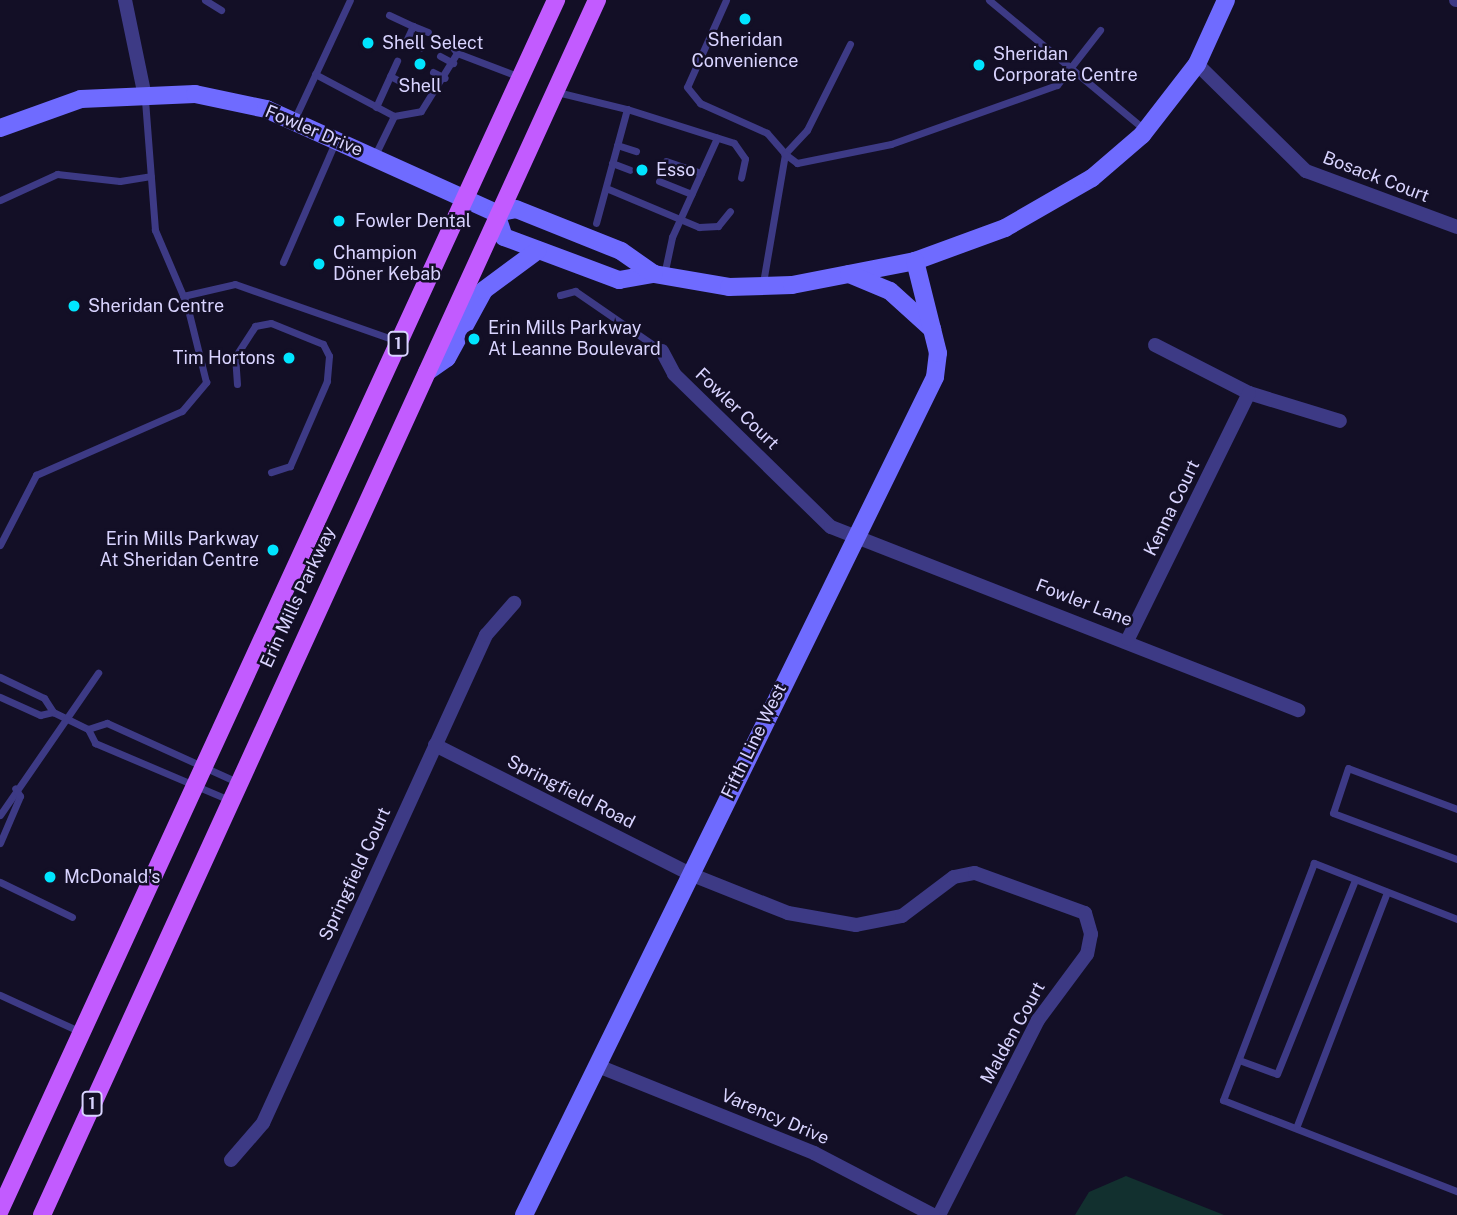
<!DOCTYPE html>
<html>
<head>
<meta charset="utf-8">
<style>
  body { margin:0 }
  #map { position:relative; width:1457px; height:1215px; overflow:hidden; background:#130f26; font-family:"Public Sans",sans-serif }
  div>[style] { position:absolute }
  .green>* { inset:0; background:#12302f }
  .lane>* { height:7px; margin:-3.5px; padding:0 3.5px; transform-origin:3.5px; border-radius:3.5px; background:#3d3a85 }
  .street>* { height:14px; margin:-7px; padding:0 7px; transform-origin:7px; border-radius:7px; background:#3d3a85 }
  .secondary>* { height:18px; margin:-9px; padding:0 9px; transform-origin:9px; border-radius:9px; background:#6f6bff }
  .primary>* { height:18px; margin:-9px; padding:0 9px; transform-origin:9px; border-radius:9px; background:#c25bff }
  .dots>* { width:19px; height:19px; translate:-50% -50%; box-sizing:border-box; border:4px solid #130f26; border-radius:50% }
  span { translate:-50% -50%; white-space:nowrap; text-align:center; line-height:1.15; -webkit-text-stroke:5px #130f26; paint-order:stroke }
  .shield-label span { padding:2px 5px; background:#130f26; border:2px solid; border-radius:5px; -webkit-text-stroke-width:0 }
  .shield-label { font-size:16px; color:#d9d4ff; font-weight:700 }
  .poi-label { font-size:18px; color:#d9d4ff }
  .left { translate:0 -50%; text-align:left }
  .right { translate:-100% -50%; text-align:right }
  .street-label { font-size:18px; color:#d9d4ff }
</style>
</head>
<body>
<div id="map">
  <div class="green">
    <i style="clip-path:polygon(1126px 1176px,1224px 1215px,1075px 1215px,1089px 1192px)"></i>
  </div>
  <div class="lane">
    <i style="left:205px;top:0;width:19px;rotate:32deg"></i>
    <i style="left:726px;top:0;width:95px;rotate:114.1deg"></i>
    <i style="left:687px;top:87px;width:21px;rotate:51deg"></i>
    <i style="left:700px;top:103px;width:73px;rotate:24.1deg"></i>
    <i style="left:767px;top:133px;width:28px;rotate:49deg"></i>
    <i style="left:785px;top:154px;width:131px;rotate:99.7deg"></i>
    <i style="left:989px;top:0;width:202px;rotate:39.8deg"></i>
    <i style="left:389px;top:15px;width:26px;rotate:25deg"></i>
    <i style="left:413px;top:26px;width:19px;rotate:115deg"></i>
    <i style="left:413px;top:26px;width:16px;rotate:22deg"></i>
    <i style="left:407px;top:40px;width:16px;rotate:27deg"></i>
    <i style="left:447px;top:40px;width:16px;rotate:52deg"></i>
    <i style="left:850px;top:44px;width:96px;rotate:116.6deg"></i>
    <i style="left:807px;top:130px;width:33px;rotate:133deg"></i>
    <i style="left:785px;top:154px;width:15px;rotate:37deg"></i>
    <i style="left:797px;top:163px;width:96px;rotate:-11.4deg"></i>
    <i style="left:891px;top:144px;width:176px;rotate:-19.6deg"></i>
    <i style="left:1057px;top:85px;width:70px;rotate:-52deg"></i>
    <i style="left:440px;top:56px;width:15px;rotate:28deg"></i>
    <i style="left:433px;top:72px;width:13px;rotate:27deg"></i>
    <i style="left:315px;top:74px;width:89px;rotate:28deg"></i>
    <i style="left:394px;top:116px;width:46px;rotate:116deg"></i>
    <i style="left:390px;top:76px;width:16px;rotate:27deg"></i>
    <i style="left:557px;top:92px;width:72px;rotate:13.7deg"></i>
    <i style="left:627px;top:109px;width:118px;rotate:105.2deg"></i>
    <i style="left:376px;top:107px;width:51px;rotate:-65.5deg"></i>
    <i style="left:627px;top:109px;width:112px;rotate:17.6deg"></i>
    <i style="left:734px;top:143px;width:19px;rotate:55deg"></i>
    <i style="left:745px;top:159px;width:19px;rotate:102deg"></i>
    <i style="left:394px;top:116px;width:27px;rotate:-10deg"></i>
    <i style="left:421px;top:111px;width:68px;rotate:-58.2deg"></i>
    <i style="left:457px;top:53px;width:67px;rotate:20.9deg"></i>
    <i style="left:294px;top:120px;width:132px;rotate:-65deg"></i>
    <i style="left:617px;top:145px;width:20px;rotate:18deg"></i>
    <i style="left:666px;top:161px;width:37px;rotate:19deg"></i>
    <i style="left:612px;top:163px;width:19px;rotate:21deg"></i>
    <i style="left:659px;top:181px;width:35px;rotate:22deg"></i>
    <i style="left:606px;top:188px;width:101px;rotate:22.8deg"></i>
    <i style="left:699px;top:227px;width:19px;rotate:-3deg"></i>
    <i style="left:718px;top:226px;width:19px;rotate:-51deg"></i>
    <i style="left:0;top:200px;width:63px;rotate:-24.5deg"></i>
    <i style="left:57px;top:174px;width:63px;rotate:6.3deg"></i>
    <i style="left:120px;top:181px;width:31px;rotate:-9deg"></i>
    <i style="left:283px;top:262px;width:133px;rotate:-66.5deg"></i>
    <i style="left:664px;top:275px;width:39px;rotate:-78deg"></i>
    <i style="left:672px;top:237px;width:109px;rotate:-65.6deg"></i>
    <i style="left:560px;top:295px;width:16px;rotate:-15deg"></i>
    <i style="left:575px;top:291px;width:106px;rotate:34.6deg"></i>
    <i style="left:183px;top:296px;width:53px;rotate:-13deg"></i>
    <i style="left:235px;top:284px;width:173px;rotate:19.3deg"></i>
    <i style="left:237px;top:384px;width:27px;rotate:-94deg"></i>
    <i style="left:235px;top:357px;width:37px;rotate:-57deg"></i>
    <i style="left:255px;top:326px;width:16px;rotate:-11deg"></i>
    <i style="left:271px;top:323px;width:56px;rotate:22deg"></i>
    <i style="left:323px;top:344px;width:13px;rotate:63deg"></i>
    <i style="left:329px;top:356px;width:25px;rotate:95deg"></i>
    <i style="left:327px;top:381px;width:93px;rotate:113.5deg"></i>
    <i style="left:290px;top:466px;width:20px;rotate:162deg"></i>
    <i style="left:0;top:545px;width:79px;rotate:-62.8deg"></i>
    <i style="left:36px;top:475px;width:159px;rotate:-23.7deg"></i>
    <i style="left:182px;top:411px;width:38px;rotate:-50deg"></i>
    <i style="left:206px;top:382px;width:79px;rotate:-103.9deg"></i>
    <i style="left:187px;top:305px;width:82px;rotate:-113.1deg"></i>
    <i style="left:155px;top:230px;width:131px;rotate:-94.4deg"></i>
    <i style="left:0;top:677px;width:49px;rotate:25.5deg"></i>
    <i style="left:44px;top:698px;width:17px;rotate:57deg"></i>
    <i style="left:53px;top:712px;width:39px;rotate:26deg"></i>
    <i style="left:88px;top:729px;width:16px;rotate:63deg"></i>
    <i style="left:95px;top:743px;width:143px;rotate:23deg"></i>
    <i style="left:0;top:697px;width:44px;rotate:24.2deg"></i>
    <i style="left:40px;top:715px;width:13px;rotate:-13deg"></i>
    <i style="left:88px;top:729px;width:20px;rotate:-18deg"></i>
    <i style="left:107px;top:723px;width:141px;rotate:24.4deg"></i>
    <i style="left:1457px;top:809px;width:116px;rotate:-159.4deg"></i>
    <i style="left:1348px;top:768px;width:47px;rotate:108.4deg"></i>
    <i style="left:1333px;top:813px;width:132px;rotate:20.4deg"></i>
    <i style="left:0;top:815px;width:173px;rotate:-55.4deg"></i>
    <i style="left:0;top:843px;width:51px;rotate:-66.9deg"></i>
    <i style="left:20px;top:796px;width:9px;rotate:-122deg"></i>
    <i style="left:0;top:882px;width:80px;rotate:25.9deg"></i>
    <i style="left:1457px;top:919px;width:154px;rotate:-158.6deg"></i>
    <i style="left:1314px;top:863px;width:254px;rotate:111deg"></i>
    <i style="left:1223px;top:1100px;width:251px;rotate:21.3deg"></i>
    <i style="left:0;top:995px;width:89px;rotate:24.6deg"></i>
    <i style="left:1239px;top:1060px;width:40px;rotate:20.2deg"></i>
    <i style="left:1277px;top:1074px;width:209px;rotate:-68.1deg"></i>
    <i style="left:1296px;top:1128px;width:253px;rotate:-68.9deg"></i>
  </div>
  <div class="street">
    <i style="left:125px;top:0;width:94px;rotate:78.3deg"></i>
    <i style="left:1456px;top:0;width:1px"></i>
    <i style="left:1197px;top:64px;width:153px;rotate:44.5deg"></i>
    <i style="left:1306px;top:171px;width:161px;rotate:20.3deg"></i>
    <i style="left:1155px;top:345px;width:106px;rotate:27.1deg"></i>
    <i style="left:1249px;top:393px;width:95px;rotate:17.1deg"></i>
    <i style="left:662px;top:351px;width:26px;rotate:62deg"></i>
    <i style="left:674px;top:374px;width:219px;rotate:44.3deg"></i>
    <i style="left:831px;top:527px;width:502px;rotate:21.4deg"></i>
    <i style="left:1128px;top:639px;width:274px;rotate:-63.8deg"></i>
    <i style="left:435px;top:745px;width:286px;rotate:26.8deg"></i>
    <i style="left:690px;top:874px;width:105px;rotate:21.7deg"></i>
    <i style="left:788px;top:913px;width:69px;rotate:10deg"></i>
    <i style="left:856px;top:925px;width:47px;rotate:-11.1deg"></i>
    <i style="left:902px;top:916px;width:65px;rotate:-36.9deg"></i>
    <i style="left:954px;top:877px;width:21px;rotate:-11deg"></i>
    <i style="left:975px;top:873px;width:117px;rotate:20deg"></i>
    <i style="left:1085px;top:913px;width:22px;rotate:74deg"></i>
    <i style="left:1091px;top:934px;width:20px;rotate:101deg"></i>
    <i style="left:1087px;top:954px;width:82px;rotate:126.6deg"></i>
    <i style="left:1038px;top:1020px;width:219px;rotate:116.9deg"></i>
    <i style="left:598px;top:1066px;width:233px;rotate:21.9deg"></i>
    <i style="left:814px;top:1153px;width:134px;rotate:27.5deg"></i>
    <i style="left:231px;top:1160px;width:49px;rotate:-49.1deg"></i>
    <i style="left:263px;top:1123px;width:537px;rotate:-65.44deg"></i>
    <i style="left:486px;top:635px;width:43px;rotate:-48.8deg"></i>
  </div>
  <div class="secondary">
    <i style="left:0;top:128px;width:86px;rotate:-19.7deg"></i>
    <i style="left:81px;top:99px;width:114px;rotate:-2.5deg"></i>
    <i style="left:195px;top:94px;width:73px;rotate:11.9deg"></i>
    <i style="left:266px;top:109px;width:252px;rotate:24.3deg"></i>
    <i style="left:496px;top:213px;width:25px;rotate:72deg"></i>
    <i style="left:504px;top:237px;width:123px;rotate:20.5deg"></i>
    <i style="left:619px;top:280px;width:36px;rotate:-10deg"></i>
    <i style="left:654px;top:274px;width:76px;rotate:9.8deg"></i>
    <i style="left:729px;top:287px;width:63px;rotate:-1.8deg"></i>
    <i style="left:792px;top:285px;width:125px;rotate:-11deg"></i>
    <i style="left:915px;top:261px;width:96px;rotate:-20.1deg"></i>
    <i style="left:1005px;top:228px;width:100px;rotate:-29.9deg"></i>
    <i style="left:1092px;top:178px;width:66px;rotate:-40.7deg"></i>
    <i style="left:1142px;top:135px;width:90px;rotate:-52.2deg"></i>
    <i style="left:1197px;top:64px;width:70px;rotate:-65.6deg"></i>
    <i style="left:496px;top:213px;width:20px;rotate:-11deg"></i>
    <i style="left:516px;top:209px;width:113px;rotate:21.8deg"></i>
    <i style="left:621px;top:251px;width:40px;rotate:34.9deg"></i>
    <i style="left:849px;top:274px;width:44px;rotate:22.5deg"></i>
    <i style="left:890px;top:291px;width:57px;rotate:42.1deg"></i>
    <i style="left:427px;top:372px;width:24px;rotate:-35deg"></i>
    <i style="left:447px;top:358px;width:77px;rotate:-61.4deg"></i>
    <i style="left:484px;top:290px;width:67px;rotate:-36.5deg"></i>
    <i style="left:524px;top:1215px;width:933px;rotate:-63.87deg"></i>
    <i style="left:935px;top:377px;width:24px;rotate:-83deg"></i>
    <i style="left:938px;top:353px;width:95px;rotate:-104deg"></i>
  </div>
  <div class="primary">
    <i style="left:0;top:1210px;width:1332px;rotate:-65.32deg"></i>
    <i style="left:42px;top:1215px;width:1336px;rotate:-65.45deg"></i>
  </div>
  <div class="dots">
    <i style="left:745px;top:19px;background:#00e5ff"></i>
    <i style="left:368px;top:43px;background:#00e5ff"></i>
    <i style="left:420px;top:64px;background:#00e5ff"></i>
    <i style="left:979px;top:65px;background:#00e5ff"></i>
    <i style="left:642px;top:170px;background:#00e5ff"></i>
    <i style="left:339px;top:221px;background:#00e5ff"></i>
    <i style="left:319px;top:264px;background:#00e5ff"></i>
    <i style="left:74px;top:306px;background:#00e5ff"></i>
    <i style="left:474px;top:339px;background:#00e5ff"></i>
    <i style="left:289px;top:358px;background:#00e5ff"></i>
    <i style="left:273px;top:550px;background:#00e5ff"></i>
    <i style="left:50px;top:877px;background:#00e5ff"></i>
  </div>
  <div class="shield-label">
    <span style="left:398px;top:344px">1</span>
    <span style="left:92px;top:1104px">1</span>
  </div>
  <div class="poi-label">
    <span style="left:745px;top:51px">Sheridan<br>Convenience</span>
    <span class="left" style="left:382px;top:43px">Shell Select</span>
    <span class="left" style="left:993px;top:65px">Sheridan<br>Corporate Centre</span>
    <span style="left:420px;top:86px">Shell</span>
    <span class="left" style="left:656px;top:170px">Esso</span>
    <span class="left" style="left:355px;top:221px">Fowler Dental</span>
    <span class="left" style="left:333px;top:264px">Champion<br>Döner Kebab</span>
    <span class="left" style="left:88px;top:306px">Sheridan Centre</span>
    <span class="left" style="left:488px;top:339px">Erin Mills Parkway<br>At Leanne Boulevard</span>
    <span class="right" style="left:275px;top:358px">Tim Hortons</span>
    <span class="right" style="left:259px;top:550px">Erin Mills Parkway<br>At Sheridan Centre</span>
    <span class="left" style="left:64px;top:877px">McDonald's</span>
  </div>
  <div class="street-label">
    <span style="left:314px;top:131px;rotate:23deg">Fowler Drive</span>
    <span style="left:1376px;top:177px;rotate:21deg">Bosack Court</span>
    <span style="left:737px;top:409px;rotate:44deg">Fowler Court</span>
    <span style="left:1172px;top:508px;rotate:-64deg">Kenna Court</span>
    <span style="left:298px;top:597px;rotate:-65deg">Erin Mills Parkway</span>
    <span style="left:1084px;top:603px;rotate:21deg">Fowler Lane</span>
    <span style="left:754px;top:741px;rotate:-64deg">Fifth Line West</span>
    <span style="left:571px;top:792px;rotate:27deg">Springfield Road</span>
    <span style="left:355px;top:874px;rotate:-65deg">Springfield Court</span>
    <span style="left:1013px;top:1033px;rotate:-61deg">Malden Court</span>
    <span style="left:775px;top:1117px;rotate:23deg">Varency Drive</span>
  </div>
</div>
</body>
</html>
